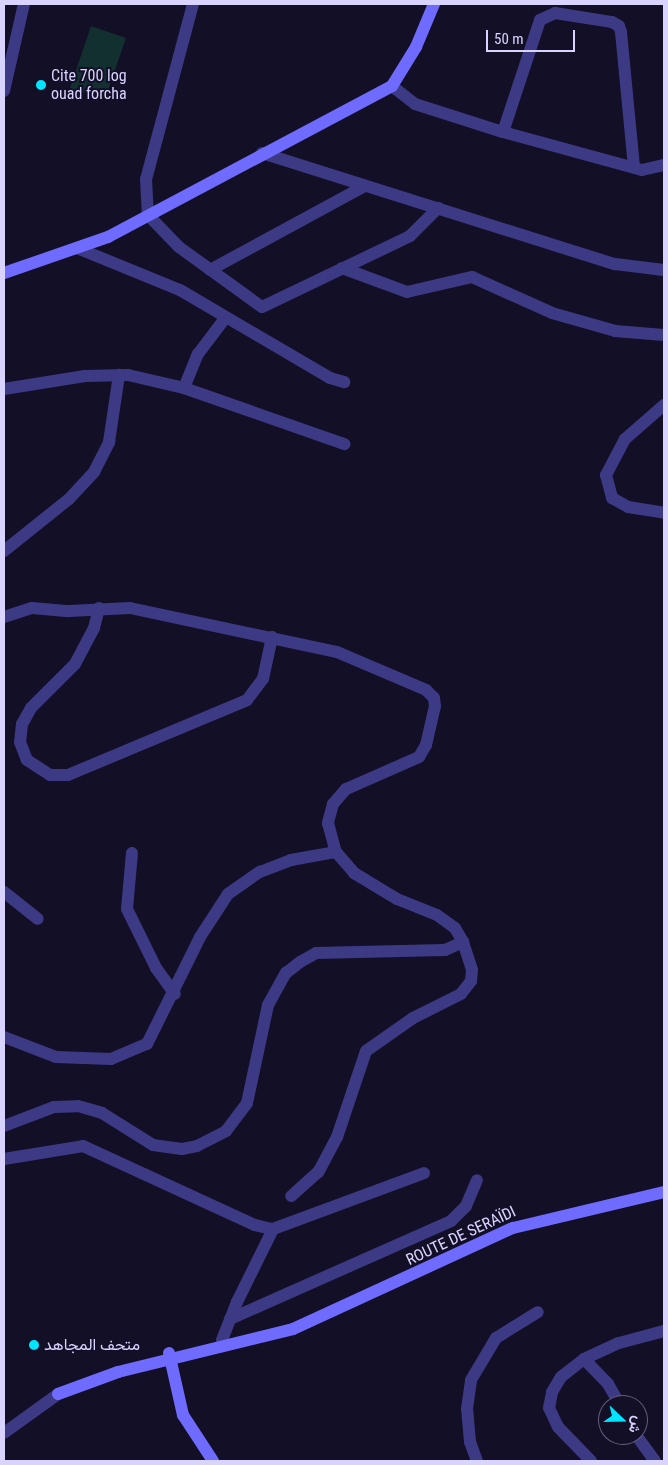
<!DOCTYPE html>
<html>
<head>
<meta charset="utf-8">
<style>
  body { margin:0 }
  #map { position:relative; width:668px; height:1465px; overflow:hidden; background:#130f26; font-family:"Roboto Condensed",Vazirmatn,sans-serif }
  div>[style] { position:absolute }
  .green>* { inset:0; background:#12302f }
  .street>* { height:12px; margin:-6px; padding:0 6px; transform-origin:6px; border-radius:6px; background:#3d3a85 }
  .secondary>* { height:12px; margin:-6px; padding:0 6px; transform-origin:6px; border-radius:6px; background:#6f6bff }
  .dots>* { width:14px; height:14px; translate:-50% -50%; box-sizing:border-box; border:2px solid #130f26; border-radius:50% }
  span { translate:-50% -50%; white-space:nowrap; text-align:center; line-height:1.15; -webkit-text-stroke:4px #130f26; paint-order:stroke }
  .poi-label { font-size:16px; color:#d9d4ff }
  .left { translate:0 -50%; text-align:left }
  .street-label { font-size:16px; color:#d9d4ff }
  .frame { position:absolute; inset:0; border:5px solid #d9d4ff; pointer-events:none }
  .north { position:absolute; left:598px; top:1395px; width:50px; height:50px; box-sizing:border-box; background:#130f26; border:1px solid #625e7d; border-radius:50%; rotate:111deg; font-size:14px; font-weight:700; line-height:20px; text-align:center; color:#d9d4ff }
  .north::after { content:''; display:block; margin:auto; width:18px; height:22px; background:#00e5ff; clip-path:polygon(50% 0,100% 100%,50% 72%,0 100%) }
  .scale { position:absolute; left:486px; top:30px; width:89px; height:22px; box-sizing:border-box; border:2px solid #d9d4ff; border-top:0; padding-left:6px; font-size:15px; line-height:18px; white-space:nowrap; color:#d9d4ff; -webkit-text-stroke:4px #130f26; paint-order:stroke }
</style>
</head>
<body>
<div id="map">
  <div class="green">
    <i style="clip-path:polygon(91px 26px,126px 38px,105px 99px,70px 88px)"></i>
  </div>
  <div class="street">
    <i style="left:193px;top:4px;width:181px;rotate:105deg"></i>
    <i style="left:146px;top:179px;width:36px;rotate:87deg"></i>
    <i style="left:148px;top:215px;width:45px;rotate:45.9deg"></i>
    <i style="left:179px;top:247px;width:102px;rotate:35.9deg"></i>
    <i style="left:262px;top:307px;width:164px;rotate:-25.6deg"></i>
    <i style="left:410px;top:236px;width:40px;rotate:-45deg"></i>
    <i style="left:392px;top:86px;width:29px;rotate:38deg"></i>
    <i style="left:415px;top:104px;width:92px;rotate:17.7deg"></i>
    <i style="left:503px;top:132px;width:144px;rotate:15.3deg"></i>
    <i style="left:642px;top:170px;width:23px;rotate:-13deg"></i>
    <i style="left:4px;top:91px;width:89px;rotate:-77.1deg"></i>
    <i style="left:503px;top:132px;width:118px;rotate:-71.7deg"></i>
    <i style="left:540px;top:20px;width:17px;rotate:-25deg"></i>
    <i style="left:555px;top:13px;width:58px;rotate:9deg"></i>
    <i style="left:612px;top:22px;width:8px;rotate:30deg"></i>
    <i style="left:619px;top:26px;width:6px;rotate:72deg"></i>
    <i style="left:621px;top:32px;width:136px;rotate:84.5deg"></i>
    <i style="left:262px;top:153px;width:370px;rotate:17.5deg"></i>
    <i style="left:615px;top:264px;width:49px;rotate:7deg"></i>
    <i style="left:77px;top:248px;width:111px;rotate:22.2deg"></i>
    <i style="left:180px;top:290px;width:174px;rotate:30.4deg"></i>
    <i style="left:330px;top:378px;width:15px;rotate:16deg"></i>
    <i style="left:342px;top:268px;width:69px;rotate:20.3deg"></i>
    <i style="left:407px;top:292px;width:67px;rotate:-13deg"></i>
    <i style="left:472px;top:277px;width:88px;rotate:24.2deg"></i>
    <i style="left:552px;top:313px;width:66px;rotate:15.9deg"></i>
    <i style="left:615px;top:331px;width:49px;rotate:4.7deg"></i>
    <i style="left:210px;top:270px;width:176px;rotate:-28.5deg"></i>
    <i style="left:184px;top:388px;width:37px;rotate:-68deg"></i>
    <i style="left:198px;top:354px;width:46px;rotate:-52.9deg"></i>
    <i style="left:4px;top:389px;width:82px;rotate:-9.1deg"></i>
    <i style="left:85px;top:376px;width:43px;rotate:-1.3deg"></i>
    <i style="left:128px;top:375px;width:57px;rotate:13.1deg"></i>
    <i style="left:184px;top:388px;width:170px;rotate:19.3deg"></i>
    <i style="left:664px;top:405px;width:52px;rotate:138.9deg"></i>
    <i style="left:625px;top:439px;width:41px;rotate:117.8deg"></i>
    <i style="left:606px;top:475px;width:24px;rotate:75deg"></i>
    <i style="left:612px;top:498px;width:18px;rotate:29deg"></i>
    <i style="left:628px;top:507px;width:36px;rotate:9deg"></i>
    <i style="left:4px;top:551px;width:83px;rotate:-38.7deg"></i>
    <i style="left:69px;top:499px;width:37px;rotate:-47deg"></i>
    <i style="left:94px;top:472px;width:34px;rotate:-63deg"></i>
    <i style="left:109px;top:442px;width:68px;rotate:-81.5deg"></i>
    <i style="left:99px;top:608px;width:21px;rotate:104deg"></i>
    <i style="left:94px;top:628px;width:41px;rotate:117.8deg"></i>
    <i style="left:75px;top:664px;width:62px;rotate:135deg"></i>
    <i style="left:31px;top:708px;width:18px;rotate:119deg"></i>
    <i style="left:22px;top:724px;width:18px;rotate:96deg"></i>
    <i style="left:20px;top:742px;width:19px;rotate:69deg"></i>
    <i style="left:27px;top:760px;width:27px;rotate:33deg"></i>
    <i style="left:50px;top:775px;width:18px"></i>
    <i style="left:68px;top:775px;width:194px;rotate:-22.7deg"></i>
    <i style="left:247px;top:700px;width:26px;rotate:-53deg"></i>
    <i style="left:263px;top:679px;width:43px;rotate:-77.9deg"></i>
    <i style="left:4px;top:617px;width:29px;rotate:-18deg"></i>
    <i style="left:32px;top:608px;width:37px;rotate:5deg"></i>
    <i style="left:69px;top:611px;width:61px;rotate:-2.8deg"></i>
    <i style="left:130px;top:608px;width:212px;rotate:12deg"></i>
    <i style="left:337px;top:652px;width:97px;rotate:23.1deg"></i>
    <i style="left:426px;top:690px;width:11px;rotate:45deg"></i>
    <i style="left:434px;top:698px;width:8px;rotate:83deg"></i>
    <i style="left:435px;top:706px;width:40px;rotate:103deg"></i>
    <i style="left:426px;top:745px;width:14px;rotate:120deg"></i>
    <i style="left:419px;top:757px;width:80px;rotate:156.3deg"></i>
    <i style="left:346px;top:789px;width:20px;rotate:131deg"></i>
    <i style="left:333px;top:804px;width:20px;rotate:105deg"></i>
    <i style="left:328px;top:823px;width:30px;rotate:75deg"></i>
    <i style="left:336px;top:852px;width:28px;rotate:49deg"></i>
    <i style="left:354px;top:873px;width:50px;rotate:31.2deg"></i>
    <i style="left:397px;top:899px;width:43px;rotate:21.8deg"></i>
    <i style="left:437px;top:915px;width:22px;rotate:36deg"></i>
    <i style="left:455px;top:928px;width:16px;rotate:60deg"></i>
    <i style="left:463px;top:942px;width:29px;rotate:72deg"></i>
    <i style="left:472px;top:970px;width:11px;rotate:95deg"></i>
    <i style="left:471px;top:981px;width:16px;rotate:128deg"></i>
    <i style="left:461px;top:994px;width:54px;rotate:153.4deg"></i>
    <i style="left:413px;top:1018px;width:57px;rotate:144.9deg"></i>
    <i style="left:366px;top:1051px;width:91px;rotate:108.6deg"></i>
    <i style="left:337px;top:1137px;width:40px;rotate:118deg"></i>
    <i style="left:318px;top:1172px;width:36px;rotate:138deg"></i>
    <i style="left:132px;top:853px;width:56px;rotate:95.1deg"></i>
    <i style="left:127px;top:909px;width:66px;rotate:63.8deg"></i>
    <i style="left:156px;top:968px;width:32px;rotate:54deg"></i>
    <i style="left:4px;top:892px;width:43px;rotate:38.5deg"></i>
    <i style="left:4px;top:1037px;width:56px;rotate:21deg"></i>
    <i style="left:56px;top:1057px;width:55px;rotate:2.1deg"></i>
    <i style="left:111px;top:1059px;width:39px;rotate:-23deg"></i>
    <i style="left:147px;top:1044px;width:119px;rotate:-63.6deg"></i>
    <i style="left:200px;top:937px;width:51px;rotate:-56.9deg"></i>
    <i style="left:228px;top:894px;width:39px;rotate:-35deg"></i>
    <i style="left:260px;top:872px;width:33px;rotate:-21deg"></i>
    <i style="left:291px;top:860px;width:46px;rotate:-10.1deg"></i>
    <i style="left:4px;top:1126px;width:53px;rotate:-20.8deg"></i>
    <i style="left:54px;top:1107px;width:24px;rotate:-2deg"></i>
    <i style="left:78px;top:1106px;width:25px;rotate:16deg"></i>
    <i style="left:102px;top:1113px;width:60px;rotate:32.1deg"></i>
    <i style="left:153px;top:1145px;width:29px;rotate:8deg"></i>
    <i style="left:182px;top:1149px;width:15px;rotate:-11deg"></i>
    <i style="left:197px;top:1146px;width:33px;rotate:-27deg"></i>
    <i style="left:226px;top:1131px;width:35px;rotate:-53deg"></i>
    <i style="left:247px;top:1103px;width:100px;rotate:-77.9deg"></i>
    <i style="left:268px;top:1005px;width:37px;rotate:-61deg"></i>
    <i style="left:286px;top:973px;width:18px;rotate:-38deg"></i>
    <i style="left:300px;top:962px;width:18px;rotate:-29deg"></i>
    <i style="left:316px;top:953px;width:129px;rotate:-1.3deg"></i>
    <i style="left:445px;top:950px;width:20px;rotate:-24deg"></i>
    <i style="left:4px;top:1159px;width:80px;rotate:-9.3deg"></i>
    <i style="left:83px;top:1146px;width:189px;rotate:24.7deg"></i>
    <i style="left:255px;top:1225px;width:18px;rotate:13deg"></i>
    <i style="left:273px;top:1229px;width:161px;rotate:-20.3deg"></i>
    <i style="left:230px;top:1319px;width:242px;rotate:-23.9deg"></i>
    <i style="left:451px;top:1221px;width:21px;rotate:-45deg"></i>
    <i style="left:466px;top:1206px;width:28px;rotate:-67deg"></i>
    <i style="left:222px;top:1340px;width:41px;rotate:-68.5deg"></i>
    <i style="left:237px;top:1302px;width:81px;rotate:-63.7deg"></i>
    <i style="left:584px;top:1359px;width:35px;rotate:46deg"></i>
    <i style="left:608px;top:1384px;width:24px;rotate:60deg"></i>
    <i style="left:4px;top:1433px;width:67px;rotate:-35.8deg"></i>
    <i style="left:636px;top:1435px;width:32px;rotate:54deg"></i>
    <i style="left:477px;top:1461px;width:20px;rotate:-110deg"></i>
    <i style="left:470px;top:1442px;width:33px;rotate:-95deg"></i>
    <i style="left:467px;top:1409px;width:29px;rotate:-82deg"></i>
    <i style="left:471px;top:1380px;width:49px;rotate:-59.2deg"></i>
    <i style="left:496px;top:1338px;width:49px;rotate:-31.8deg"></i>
    <i style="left:591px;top:1461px;width:47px;rotate:-134.1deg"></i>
    <i style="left:558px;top:1427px;width:21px;rotate:-115deg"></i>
    <i style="left:549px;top:1408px;width:16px;rotate:-79deg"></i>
    <i style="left:552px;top:1392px;width:17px;rotate:-59deg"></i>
    <i style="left:561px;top:1377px;width:29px;rotate:-38deg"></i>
    <i style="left:584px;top:1359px;width:38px;rotate:-25deg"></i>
    <i style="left:619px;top:1343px;width:47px;rotate:-14.9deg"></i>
  </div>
  <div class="secondary">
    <i style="left:4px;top:273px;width:110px;rotate:-19.1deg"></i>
    <i style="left:108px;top:237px;width:322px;rotate:-28deg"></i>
    <i style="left:392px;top:86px;width:46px;rotate:-58.4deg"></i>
    <i style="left:416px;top:47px;width:47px;rotate:-67.3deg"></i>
    <i style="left:169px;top:1353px;width:64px;rotate:77.3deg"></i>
    <i style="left:183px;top:1415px;width:55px;rotate:56.9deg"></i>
    <i style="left:58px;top:1394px;width:64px;rotate:-20.1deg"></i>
    <i style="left:118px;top:1372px;width:180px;rotate:-13.8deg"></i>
    <i style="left:293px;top:1329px;width:242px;rotate:-24.7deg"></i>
    <i style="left:513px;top:1228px;width:155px;rotate:-13.4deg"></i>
  </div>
  <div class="dots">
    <i style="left:41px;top:85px;background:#00e5ff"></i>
    <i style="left:34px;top:1345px;background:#00e5ff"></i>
  </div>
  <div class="poi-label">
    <span class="left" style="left:51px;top:85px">Cite 700 log<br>ouad forcha</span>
    <span class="left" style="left:44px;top:1345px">متحف المجاهد</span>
  </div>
  <div class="street-label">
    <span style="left:461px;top:1236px;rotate:-25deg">ROUTE DE SERAÏDI</span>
  </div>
  <div class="frame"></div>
  <div class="north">ش</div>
  <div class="scale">50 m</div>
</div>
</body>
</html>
